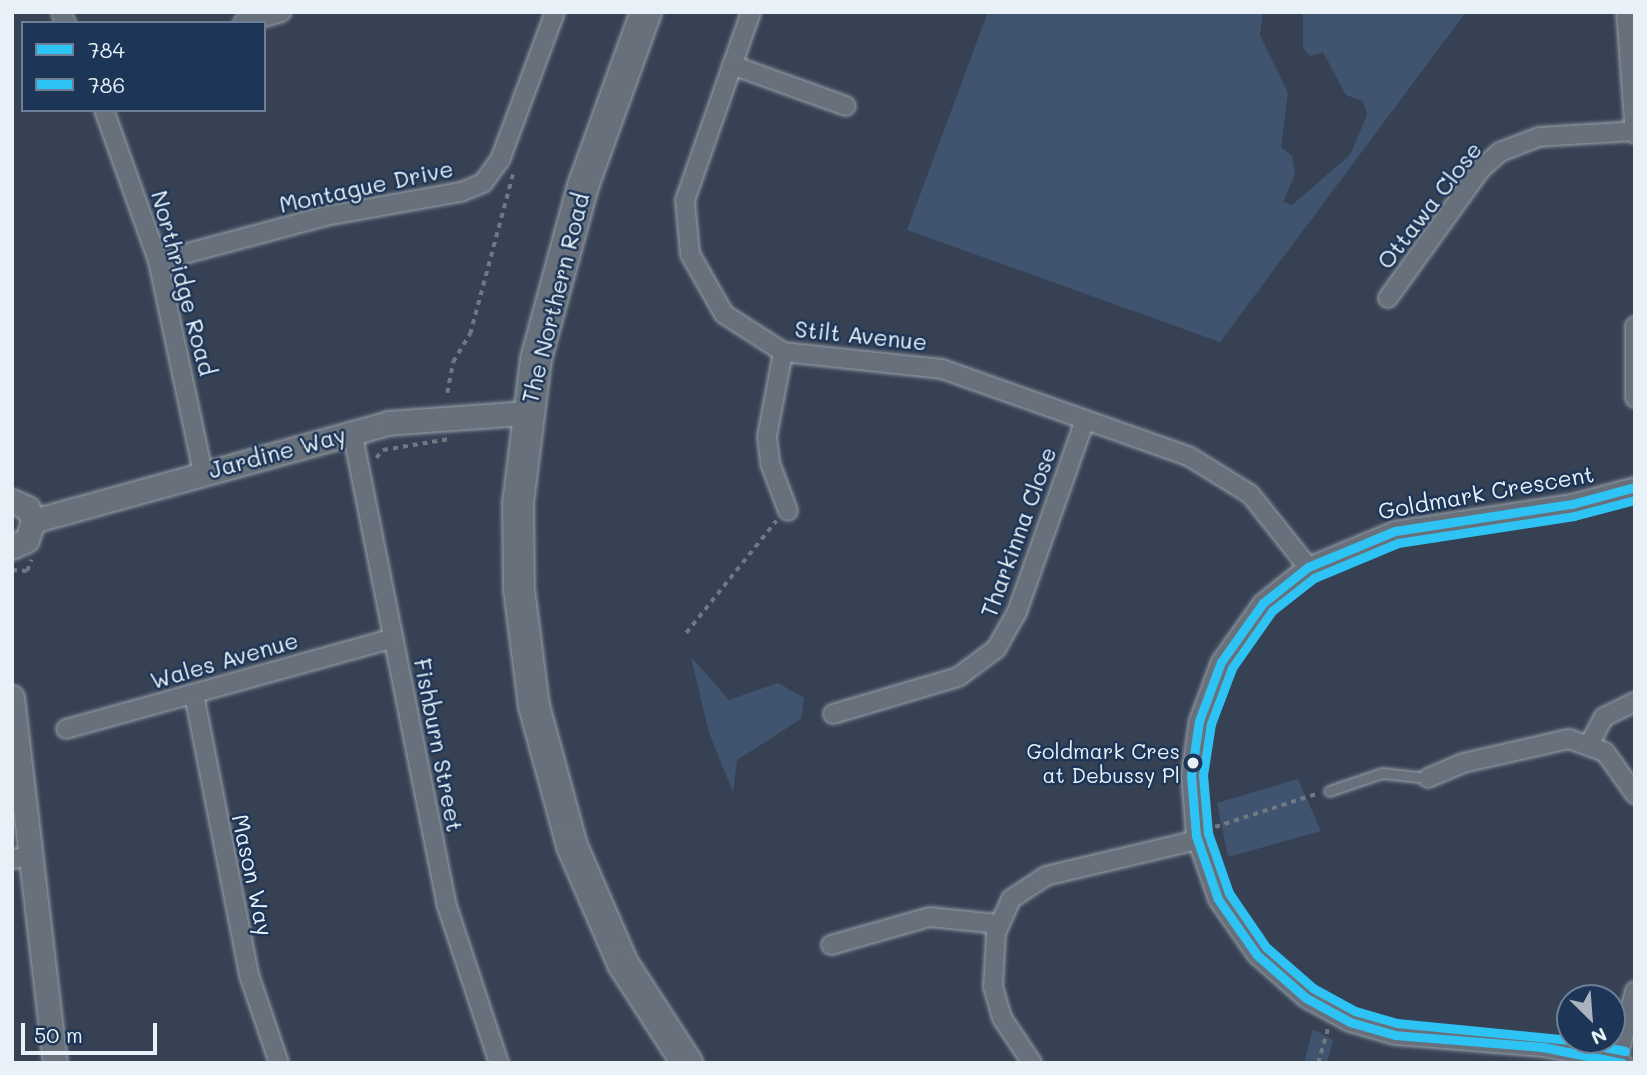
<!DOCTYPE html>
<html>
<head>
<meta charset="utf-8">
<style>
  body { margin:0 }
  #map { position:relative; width:1647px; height:1075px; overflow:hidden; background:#364254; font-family:Mali,sans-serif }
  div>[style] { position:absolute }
  .green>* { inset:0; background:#405470 }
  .path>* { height:3.5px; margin-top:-1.75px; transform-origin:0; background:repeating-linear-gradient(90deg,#717882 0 5px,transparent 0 10px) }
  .roads { filter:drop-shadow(0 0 2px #9ba2ab) drop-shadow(0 0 2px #9ba2ab) }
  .service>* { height:9px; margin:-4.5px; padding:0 4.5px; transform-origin:4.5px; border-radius:4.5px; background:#68717b }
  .minor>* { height:18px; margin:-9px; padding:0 9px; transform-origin:9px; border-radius:9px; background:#68717b }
  .tertiary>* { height:23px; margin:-11.5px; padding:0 11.5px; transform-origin:11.5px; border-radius:11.5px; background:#68717b }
  .trunk>* { height:30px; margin:-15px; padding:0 15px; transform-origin:15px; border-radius:15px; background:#68717b }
  .bus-1>* { height:9px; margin:-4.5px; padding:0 4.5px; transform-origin:4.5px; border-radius:4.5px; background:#2dc4f5 }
  .bus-2>* { height:9px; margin:-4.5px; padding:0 4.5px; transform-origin:4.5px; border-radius:4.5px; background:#2dc4f5 }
  .dots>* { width:19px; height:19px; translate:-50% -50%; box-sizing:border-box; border:4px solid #1d3557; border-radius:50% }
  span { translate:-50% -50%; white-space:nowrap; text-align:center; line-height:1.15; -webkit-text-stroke:5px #1d3557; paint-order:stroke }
  .bus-label { font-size:21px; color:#e8f1f8 }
  .right { translate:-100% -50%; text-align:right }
  .street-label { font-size:23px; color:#e8f1f8 }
  .frame { position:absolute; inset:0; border:14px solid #e8f1f8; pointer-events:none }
  .legend { position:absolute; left:21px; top:21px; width:245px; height:91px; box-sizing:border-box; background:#1d3557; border:2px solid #6e8097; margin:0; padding:9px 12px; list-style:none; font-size:21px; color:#e8f1f8 }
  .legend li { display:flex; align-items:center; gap:14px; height:35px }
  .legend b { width:35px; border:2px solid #6e8097 }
  .north { position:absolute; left:1556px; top:984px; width:70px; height:70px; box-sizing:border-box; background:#1d3557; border:2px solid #6e8097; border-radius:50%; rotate:155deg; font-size:19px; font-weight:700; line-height:28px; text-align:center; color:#e8f1f8 }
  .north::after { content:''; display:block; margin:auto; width:24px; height:32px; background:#aab4bf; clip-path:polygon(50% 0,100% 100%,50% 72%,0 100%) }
  .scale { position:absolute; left:21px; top:1023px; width:136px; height:32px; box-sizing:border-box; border:4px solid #e8f1f8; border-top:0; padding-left:9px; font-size:21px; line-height:24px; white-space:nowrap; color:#e8f1f8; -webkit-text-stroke:5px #1d3557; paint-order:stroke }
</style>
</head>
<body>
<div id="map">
  <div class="green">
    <i style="clip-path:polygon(988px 12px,1263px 12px,1260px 35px,1288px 93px,1281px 147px,1292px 156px,1295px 174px,1283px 202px,1292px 205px,1350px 155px,1367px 115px,1363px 101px,1346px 95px,1323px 52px,1310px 56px,1303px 48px,1303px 12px,1466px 12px,1220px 342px,907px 230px)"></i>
    <i style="clip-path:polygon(691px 657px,729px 700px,778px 683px,804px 698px,801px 719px,737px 760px,733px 792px,709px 733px)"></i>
    <i style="clip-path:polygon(1298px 779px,1321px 831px,1228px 857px,1217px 803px)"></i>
    <i style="clip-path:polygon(1313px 1029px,1333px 1040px,1327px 1063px,1304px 1063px)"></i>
  </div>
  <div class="path">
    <i style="left:447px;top:393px;width:32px;rotate:-79deg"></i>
    <i style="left:453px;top:362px;width:33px;rotate:-59deg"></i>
    <i style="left:470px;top:334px;width:166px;rotate:-75deg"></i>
    <i style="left:376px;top:458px;width:11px;rotate:-49deg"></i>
    <i style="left:383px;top:450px;width:67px;rotate:-9.5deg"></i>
    <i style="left:12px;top:570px;width:15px;rotate:4deg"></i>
    <i style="left:27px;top:571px;width:12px;rotate:-70deg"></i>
    <i style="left:686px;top:633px;width:144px;rotate:-51.2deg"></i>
    <i style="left:1215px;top:827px;width:106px;rotate:-18.1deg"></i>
    <i style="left:1318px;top:1063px;width:35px;rotate:-74deg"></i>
  </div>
  <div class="roads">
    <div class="service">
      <i style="left:1329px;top:791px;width:56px;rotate:-18.8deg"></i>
      <i style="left:1382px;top:773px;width:46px;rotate:6.2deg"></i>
    </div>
    <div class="minor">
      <i style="left:61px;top:12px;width:12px;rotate:66deg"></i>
      <i style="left:751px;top:12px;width:199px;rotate:109.3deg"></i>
      <i style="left:685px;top:200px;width:54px;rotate:84.7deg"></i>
      <i style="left:690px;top:254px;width:69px;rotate:60.5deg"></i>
      <i style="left:724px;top:314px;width:70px;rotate:32.8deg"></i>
      <i style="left:783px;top:352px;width:160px;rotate:6.1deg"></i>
      <i style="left:942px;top:369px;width:263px;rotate:19.5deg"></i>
      <i style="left:1190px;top:457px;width:70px;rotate:31.7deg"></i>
      <i style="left:1250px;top:494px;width:93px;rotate:51.5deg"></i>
      <i style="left:1626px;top:12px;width:122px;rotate:85.8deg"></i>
      <i style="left:243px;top:23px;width:40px;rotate:-16deg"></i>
      <i style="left:732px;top:65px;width:121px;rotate:19.8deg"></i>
      <i style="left:104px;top:110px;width:160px;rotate:70.3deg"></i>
      <i style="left:158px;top:261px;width:216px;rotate:78deg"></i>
      <i style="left:158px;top:261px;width:174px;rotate:-15deg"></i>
      <i style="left:326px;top:216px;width:137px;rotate:-10.1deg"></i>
      <i style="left:461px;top:192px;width:24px;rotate:-22deg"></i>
      <i style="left:483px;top:183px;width:29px;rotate:-54deg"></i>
      <i style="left:500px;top:160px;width:158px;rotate:-69.6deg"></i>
      <i style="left:1388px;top:298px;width:159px;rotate:-54.2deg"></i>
      <i style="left:1481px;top:169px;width:25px;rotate:-42deg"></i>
      <i style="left:1500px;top:152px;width:42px;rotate:-21deg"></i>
      <i style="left:1539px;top:137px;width:96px;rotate:-3.6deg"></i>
      <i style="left:1635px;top:326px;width:72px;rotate:90deg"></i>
      <i style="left:783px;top:352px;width:86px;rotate:100.7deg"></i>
      <i style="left:767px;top:437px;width:26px;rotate:83deg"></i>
      <i style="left:770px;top:463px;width:51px;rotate:69.4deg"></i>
      <i style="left:352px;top:431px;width:481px;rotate:78.7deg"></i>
      <i style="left:446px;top:903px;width:169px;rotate:71.7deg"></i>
      <i style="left:194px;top:694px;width:286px;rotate:78.9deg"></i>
      <i style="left:249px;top:975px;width:93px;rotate:71.2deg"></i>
      <i style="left:833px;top:714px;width:130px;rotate:-16.5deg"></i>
      <i style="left:958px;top:677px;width:47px;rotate:-36.4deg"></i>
      <i style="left:996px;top:649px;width:43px;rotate:-60.4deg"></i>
      <i style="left:1017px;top:612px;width:204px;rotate:-70.5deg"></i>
      <i style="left:66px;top:729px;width:340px;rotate:-15.5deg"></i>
      <i style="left:1590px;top:743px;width:30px;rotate:-62deg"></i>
      <i style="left:1604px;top:717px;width:34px;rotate:-26deg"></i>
      <i style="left:1428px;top:778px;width:38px;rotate:-23deg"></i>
      <i style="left:1463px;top:763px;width:109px;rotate:-12.8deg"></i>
      <i style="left:1569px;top:739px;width:38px;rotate:20deg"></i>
      <i style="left:1605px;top:752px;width:52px;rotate:54.5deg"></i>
      <i style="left:12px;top:859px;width:17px;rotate:-7deg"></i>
      <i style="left:831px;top:945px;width:103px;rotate:-15.8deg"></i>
      <i style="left:930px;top:917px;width:68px;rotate:5.9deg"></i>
      <i style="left:1617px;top:1061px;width:72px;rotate:-75.6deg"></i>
      <i style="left:1032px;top:1063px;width:54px;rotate:-123.7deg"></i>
      <i style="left:1002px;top:1018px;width:32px;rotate:-106deg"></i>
      <i style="left:993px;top:987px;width:54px;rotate:-86.8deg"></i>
      <i style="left:996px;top:933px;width:37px;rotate:-66deg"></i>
      <i style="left:1011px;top:899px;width:42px;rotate:-33.3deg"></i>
      <i style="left:1046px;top:876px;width:155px;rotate:-13.4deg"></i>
      <i style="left:1623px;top:1063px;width:82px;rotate:-168.7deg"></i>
      <i style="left:1543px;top:1047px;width:148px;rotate:-175.4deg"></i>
      <i style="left:1395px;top:1035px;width:47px;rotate:-163.9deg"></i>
      <i style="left:1350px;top:1022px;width:50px;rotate:-151.4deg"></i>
      <i style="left:1306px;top:998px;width:65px;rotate:-138.7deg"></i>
      <i style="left:1257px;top:955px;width:68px;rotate:-124.9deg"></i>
      <i style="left:1218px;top:899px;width:67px;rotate:-109.2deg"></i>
      <i style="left:1196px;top:836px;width:61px;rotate:-94.7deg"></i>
      <i style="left:1191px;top:775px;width:55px;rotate:-81.6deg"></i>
      <i style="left:1199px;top:721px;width:63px;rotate:-69.6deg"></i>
      <i style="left:1221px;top:662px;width:72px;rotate:-54.6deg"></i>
      <i style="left:1263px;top:603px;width:58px;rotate:-38.7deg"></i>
      <i style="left:1308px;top:567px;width:94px;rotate:-22.5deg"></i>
      <i style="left:1395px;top:531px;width:179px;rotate:-8.7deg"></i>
      <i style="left:1572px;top:504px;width:65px;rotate:-15.1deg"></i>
    </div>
    <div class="tertiary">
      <i style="left:12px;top:501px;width:17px;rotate:24deg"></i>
      <i style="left:28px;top:508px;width:14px;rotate:69deg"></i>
      <i style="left:33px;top:521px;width:20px;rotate:108deg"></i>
      <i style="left:27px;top:540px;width:17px;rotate:155deg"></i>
      <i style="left:33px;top:521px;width:368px;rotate:-15.4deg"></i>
      <i style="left:388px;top:423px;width:137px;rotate:-4.2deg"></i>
      <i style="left:12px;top:697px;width:369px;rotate:83.3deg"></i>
    </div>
    <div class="trunk">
      <i style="left:646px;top:12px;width:185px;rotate:109.9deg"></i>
      <i style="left:583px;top:186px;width:179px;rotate:105.2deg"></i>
      <i style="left:536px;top:359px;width:145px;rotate:97.1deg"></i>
      <i style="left:518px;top:503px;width:86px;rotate:89.3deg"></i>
      <i style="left:519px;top:589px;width:118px;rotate:82.7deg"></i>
      <i style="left:534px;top:706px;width:145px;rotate:74.8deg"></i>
      <i style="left:572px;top:846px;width:129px;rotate:66.6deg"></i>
      <i style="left:623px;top:964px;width:118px;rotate:57.1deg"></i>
    </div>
  </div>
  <div class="bus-1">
    <i style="left:1622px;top:1063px;width:81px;rotate:-168.6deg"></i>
    <i style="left:1543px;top:1047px;width:148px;rotate:-175.4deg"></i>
    <i style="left:1395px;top:1035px;width:47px;rotate:-163.9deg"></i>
    <i style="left:1350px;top:1022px;width:50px;rotate:-151.4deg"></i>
    <i style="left:1306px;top:998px;width:65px;rotate:-138.7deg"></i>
    <i style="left:1257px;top:955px;width:68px;rotate:-124.9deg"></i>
    <i style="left:1218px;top:899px;width:67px;rotate:-109.2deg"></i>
    <i style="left:1196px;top:836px;width:61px;rotate:-94.7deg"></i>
    <i style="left:1191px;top:775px;width:55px;rotate:-81.6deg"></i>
    <i style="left:1199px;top:721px;width:63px;rotate:-69.6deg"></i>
    <i style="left:1221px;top:662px;width:72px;rotate:-54.6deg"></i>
    <i style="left:1263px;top:603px;width:58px;rotate:-38.7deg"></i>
    <i style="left:1308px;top:567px;width:94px;rotate:-22.5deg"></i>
    <i style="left:1395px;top:531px;width:179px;rotate:-8.7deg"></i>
    <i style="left:1572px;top:504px;width:65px;rotate:-15.1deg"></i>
  </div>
  <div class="bus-2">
    <i style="left:1570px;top:1040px;width:174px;rotate:-174.4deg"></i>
    <i style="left:1397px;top:1023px;width:44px;rotate:-164.1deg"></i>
    <i style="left:1355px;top:1011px;width:48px;rotate:-151.3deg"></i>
    <i style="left:1313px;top:988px;width:62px;rotate:-138.9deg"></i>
    <i style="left:1266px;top:947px;width:65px;rotate:-124.4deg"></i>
    <i style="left:1229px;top:893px;width:64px;rotate:-109.3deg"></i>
    <i style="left:1208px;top:833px;width:58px;rotate:-94.9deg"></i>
    <i style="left:1203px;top:775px;width:52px;rotate:-81.1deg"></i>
    <i style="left:1211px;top:724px;width:60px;rotate:-69.4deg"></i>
    <i style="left:1232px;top:668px;width:70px;rotate:-54.9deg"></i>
    <i style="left:1272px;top:611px;width:53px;rotate:-38.2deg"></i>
    <i style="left:1314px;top:578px;width:91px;rotate:-22.6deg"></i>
    <i style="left:1398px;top:543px;width:178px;rotate:-8.7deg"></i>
    <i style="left:1574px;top:516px;width:63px;rotate:-14.7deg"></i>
    <i style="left:1570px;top:1040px;width:56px;rotate:11.3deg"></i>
  </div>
  <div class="dots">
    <i style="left:1193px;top:763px;background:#e8f1f8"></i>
  </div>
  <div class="bus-label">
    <span class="right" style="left:1180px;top:763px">Goldmark Cres<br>at Debussy Pl</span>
  </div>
  <div class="street-label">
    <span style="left:366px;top:186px;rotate:-12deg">Montague Drive</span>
    <span style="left:1429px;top:205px;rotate:-52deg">Ottawa Close</span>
    <span style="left:184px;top:283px;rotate:75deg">Northridge Road</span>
    <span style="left:555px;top:298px;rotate:-76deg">The Northern Road</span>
    <span style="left:861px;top:335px;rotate:6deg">Stilt Avenue</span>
    <span style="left:277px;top:452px;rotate:-15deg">Jardine Way</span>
    <span style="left:1486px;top:492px;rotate:-10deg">Goldmark Crescent</span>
    <span style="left:1018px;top:532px;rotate:-70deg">Tharkinna Close</span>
    <span style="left:224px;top:660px;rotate:-16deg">Wales Avenue</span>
    <span style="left:439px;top:745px;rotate:79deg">Fishburn Street</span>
    <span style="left:253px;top:875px;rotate:78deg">Mason Way</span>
  </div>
  <div class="frame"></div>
  <ul class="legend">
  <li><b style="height:9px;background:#2dc4f5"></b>784</li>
  <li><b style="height:9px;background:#2dc4f5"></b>786</li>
  </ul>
  <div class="north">N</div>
  <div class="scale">50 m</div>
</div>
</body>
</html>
